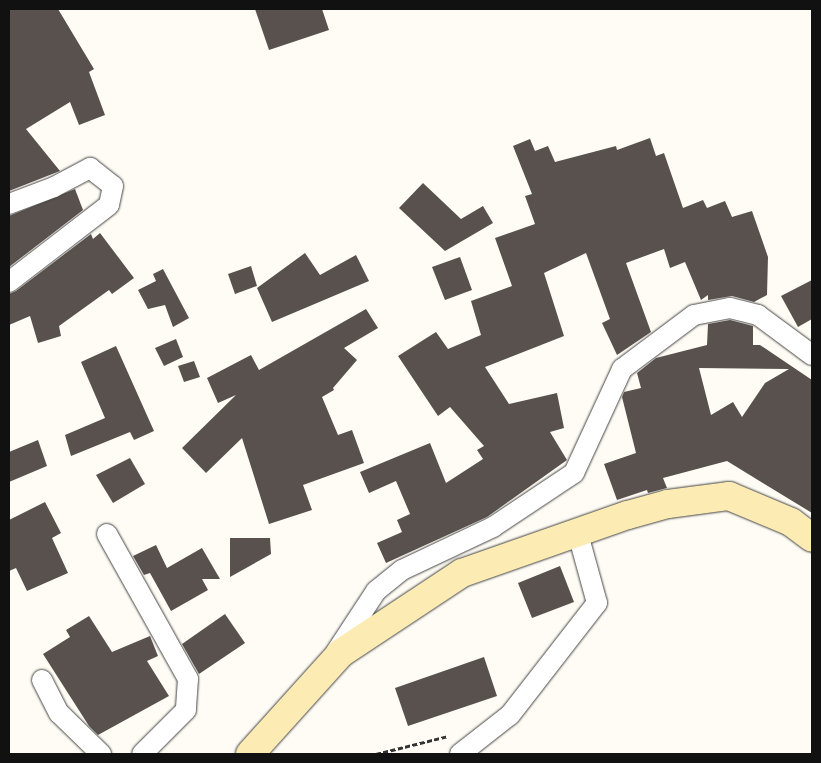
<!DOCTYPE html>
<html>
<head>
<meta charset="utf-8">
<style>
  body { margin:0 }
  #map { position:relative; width:821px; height:763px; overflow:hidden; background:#fffcf5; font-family:Spectral,serif }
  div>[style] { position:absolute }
  .building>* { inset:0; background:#59514d }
  .path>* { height:3px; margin-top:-1.5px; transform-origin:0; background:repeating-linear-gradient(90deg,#333 0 5px,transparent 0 7.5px) }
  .roads { filter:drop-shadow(0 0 1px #444) drop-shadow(0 0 1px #444) }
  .minor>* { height:20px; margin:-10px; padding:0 10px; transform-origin:10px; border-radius:10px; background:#fff }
  .secondary>* { height:28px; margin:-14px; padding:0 14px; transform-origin:14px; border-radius:14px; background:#fcebb3 }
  span { translate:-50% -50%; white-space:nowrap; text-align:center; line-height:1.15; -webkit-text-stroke:5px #fff; paint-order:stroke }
  .frame { position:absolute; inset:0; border:10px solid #111; pointer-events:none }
</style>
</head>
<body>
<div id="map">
  <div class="building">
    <i style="clip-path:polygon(9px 9px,58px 9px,94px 69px,89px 72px,105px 115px,79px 125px,70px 102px,26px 129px,60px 171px,9px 191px)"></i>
    <i style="clip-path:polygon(255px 9px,322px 9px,329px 30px,269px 50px)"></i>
    <i style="clip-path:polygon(650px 138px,656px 156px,664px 153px,683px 208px,703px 200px,707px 208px,725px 201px,732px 217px,752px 211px,768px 257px,767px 295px,754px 302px,732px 296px,708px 300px,708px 295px,701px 300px,685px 262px,670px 268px,664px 249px,626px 263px,651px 332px,617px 355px,602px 323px,610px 319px,586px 253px,544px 273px,564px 336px,485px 367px,509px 404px,557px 393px,564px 428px,550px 432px,567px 460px,487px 517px,386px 563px,377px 543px,402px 532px,397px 520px,410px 514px,396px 481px,369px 493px,360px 472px,430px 443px,446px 483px,483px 459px,477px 450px,484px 446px,450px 407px,438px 416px,398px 356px,436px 332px,448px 349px,481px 335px,471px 301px,512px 286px,495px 238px,535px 224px,525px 196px,532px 194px,513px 146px,530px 139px,535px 151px,548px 146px,555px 162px,616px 146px,617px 150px)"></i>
    <i style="clip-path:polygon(423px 183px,461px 219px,483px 206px,493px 223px,445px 251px,399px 208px)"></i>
    <i style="clip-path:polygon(75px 189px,83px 210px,9px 267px,9px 216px)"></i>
    <i style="clip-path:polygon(100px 233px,134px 278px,112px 294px,109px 290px,59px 326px,61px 336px,38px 343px,30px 316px,9px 325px,9px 294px,16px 291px,91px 234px,93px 239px)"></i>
    <i style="clip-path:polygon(305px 253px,320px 275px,356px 255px,369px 281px,272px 322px,257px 288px)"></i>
    <i style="clip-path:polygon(460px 257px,472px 290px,445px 300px,432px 267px)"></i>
    <i style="clip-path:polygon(251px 266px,257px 286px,235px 294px,228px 274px)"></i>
    <i style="clip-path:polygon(163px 269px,189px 318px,173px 327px,165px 305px,148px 309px,138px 290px,156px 281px,153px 274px)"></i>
    <i style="clip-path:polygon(812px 280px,812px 319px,798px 327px,781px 296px)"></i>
    <i style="clip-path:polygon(366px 309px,378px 328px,344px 348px,357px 360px,333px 388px,334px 390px,322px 397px,338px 435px,352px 430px,364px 463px,303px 485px,312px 510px,269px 524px,242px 438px,206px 473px,182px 448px,236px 395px,218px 403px,207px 378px,251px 355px,259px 370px)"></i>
    <i style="clip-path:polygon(evenodd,730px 320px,753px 326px,753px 345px,760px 345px,812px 380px,812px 513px,727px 461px,663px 478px,667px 488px,648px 493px,647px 490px,617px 500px,604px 464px,636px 453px,622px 397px,624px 392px,641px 388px,637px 373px,656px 358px,707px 345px,708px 324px,730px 320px,699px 368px,789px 369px,765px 383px,742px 417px,733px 402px,711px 415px,699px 368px)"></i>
    <i style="clip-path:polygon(176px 339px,183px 357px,164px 366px,155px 348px)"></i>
    <i style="clip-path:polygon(116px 346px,154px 431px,134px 440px,130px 432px,71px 456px,65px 435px,105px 418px,81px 362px)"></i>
    <i style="clip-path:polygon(194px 361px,200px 377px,184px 382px,178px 366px)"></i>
    <i style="clip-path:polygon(38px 440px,47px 466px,9px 482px,9px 452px)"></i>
    <i style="clip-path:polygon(130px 458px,145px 484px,113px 503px,96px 475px)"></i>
    <i style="clip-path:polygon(45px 502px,61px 533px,52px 538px,68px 573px,27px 591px,16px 568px,9px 571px,9px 520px)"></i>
    <i style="clip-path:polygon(230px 538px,270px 538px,271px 554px,230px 577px)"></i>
    <i style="clip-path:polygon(156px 545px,167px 568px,202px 548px,220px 579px,202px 579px,208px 590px,171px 611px,150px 573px,144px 575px,133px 556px)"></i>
    <i style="clip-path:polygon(560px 566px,574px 602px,532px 618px,518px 583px)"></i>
    <i style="clip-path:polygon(225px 614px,245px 643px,199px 674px,182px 644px)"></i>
    <i style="clip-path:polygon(89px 616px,112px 652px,150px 636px,158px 656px,147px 661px,169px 696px,98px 735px,89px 726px,43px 654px,70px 637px,66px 630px)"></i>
    <i style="clip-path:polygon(484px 657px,497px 696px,408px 726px,395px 688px)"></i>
  </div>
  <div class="path">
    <i style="left:376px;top:754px;width:74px;rotate:-14deg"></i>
  </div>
  <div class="roads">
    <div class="minor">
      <i style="left:9px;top:204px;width:48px;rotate:-20.7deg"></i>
      <i style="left:54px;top:187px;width:41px;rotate:-27.8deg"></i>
      <i style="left:90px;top:168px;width:29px;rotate:38deg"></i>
      <i style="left:113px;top:186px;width:19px;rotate:102deg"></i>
      <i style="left:109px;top:205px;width:126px;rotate:142.4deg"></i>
      <i style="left:107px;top:534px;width:166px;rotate:60.8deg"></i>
      <i style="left:188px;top:679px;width:31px;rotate:94deg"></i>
      <i style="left:186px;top:710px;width:62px;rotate:135deg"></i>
      <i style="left:336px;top:652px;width:73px;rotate:-56.7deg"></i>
      <i style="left:376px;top:591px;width:33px;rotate:-39deg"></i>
      <i style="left:402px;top:570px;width:101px;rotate:-25.3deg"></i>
      <i style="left:493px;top:527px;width:97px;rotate:-33.7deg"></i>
      <i style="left:574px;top:473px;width:115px;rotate:-65.2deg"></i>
      <i style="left:622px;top:369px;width:90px;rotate:-36.9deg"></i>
      <i style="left:694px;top:315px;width:37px;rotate:-11deg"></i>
      <i style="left:730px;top:308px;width:29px;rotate:14deg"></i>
      <i style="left:758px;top:315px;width:67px;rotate:36.5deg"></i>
      <i style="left:42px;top:680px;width:37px;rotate:63deg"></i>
      <i style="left:59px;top:713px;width:59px;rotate:44.3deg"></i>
      <i style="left:460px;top:754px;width:63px;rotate:-38deg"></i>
      <i style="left:510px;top:715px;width:142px;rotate:-52.2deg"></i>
      <i style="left:597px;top:603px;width:72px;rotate:-105.4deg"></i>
    </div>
    <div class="secondary">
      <i style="left:250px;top:754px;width:136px;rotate:-48deg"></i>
      <i style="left:341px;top:653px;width:145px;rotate:-33.5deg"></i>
      <i style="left:462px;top:573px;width:176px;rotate:-19.3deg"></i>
      <i style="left:628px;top:515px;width:41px;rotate:-15.4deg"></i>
      <i style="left:668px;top:504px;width:62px;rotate:-7.5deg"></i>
      <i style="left:729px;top:496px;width:67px;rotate:22.8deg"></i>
      <i style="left:791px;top:522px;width:26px;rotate:37deg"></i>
    </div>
  </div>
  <div class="frame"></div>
</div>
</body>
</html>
